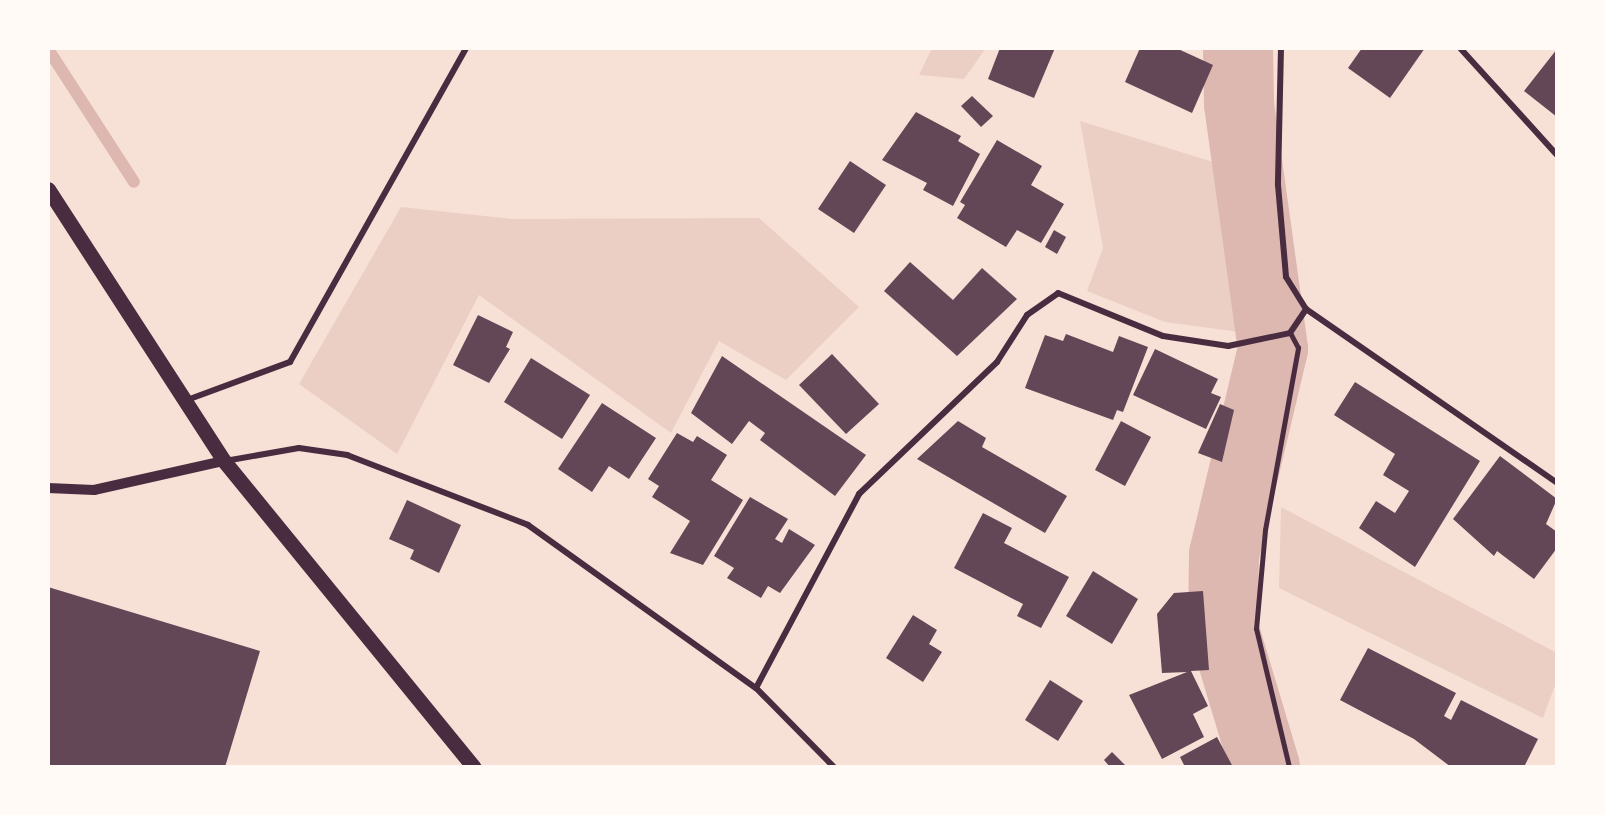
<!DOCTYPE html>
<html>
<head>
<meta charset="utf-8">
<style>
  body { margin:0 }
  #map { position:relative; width:1605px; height:815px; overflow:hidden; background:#f7e1d7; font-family:"Exo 2",sans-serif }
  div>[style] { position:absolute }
  .green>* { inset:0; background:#ebcfc5 }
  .stream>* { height:12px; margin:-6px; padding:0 6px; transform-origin:6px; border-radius:6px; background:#dcb8b0 }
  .river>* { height:70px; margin:-35px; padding:0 35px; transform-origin:35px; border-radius:35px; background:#dcb8b0 }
  .building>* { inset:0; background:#644757 }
  .service>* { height:4.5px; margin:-2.25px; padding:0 2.25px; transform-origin:2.25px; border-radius:2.25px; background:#4a2c40 }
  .minor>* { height:6px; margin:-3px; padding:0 3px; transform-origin:3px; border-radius:3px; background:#4a2c40 }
  .tertiary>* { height:10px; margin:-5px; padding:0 5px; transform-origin:5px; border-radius:5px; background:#4a2c40 }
  .primary>* { height:15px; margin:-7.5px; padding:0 7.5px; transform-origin:7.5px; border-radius:7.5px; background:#4a2c40 }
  span { translate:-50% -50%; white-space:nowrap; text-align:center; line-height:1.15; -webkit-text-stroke:6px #fffaf5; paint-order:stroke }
  .frame { position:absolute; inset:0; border:50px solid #fffaf5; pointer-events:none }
</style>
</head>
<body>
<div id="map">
  <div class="green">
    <i style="clip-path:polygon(932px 48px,986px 48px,964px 79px,919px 75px)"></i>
    <i style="clip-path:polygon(1080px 121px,1223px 165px,1239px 332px,1165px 322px,1087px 291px,1103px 248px)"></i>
    <i style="clip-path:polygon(401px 207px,512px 219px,759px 218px,859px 307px,786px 380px,719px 341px,671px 433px,479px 295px,397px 454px,299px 384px)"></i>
    <i style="clip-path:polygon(1281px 507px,1557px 653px,1557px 680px,1543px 718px,1279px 588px)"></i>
  </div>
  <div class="stream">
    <i style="left:48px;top:49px;width:158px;rotate:57.1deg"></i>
  </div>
  <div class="river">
    <i style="left:1238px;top:48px;width:56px;rotate:89deg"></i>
    <i style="left:1239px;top:104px;width:247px;rotate:82.1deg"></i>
    <i style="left:1273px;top:349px;width:211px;rotate:103.4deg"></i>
    <i style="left:1224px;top:554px;width:73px;rotate:90.8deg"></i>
    <i style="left:1223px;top:627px;width:146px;rotate:73.3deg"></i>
  </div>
  <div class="building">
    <i style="clip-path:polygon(1000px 48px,1055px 48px,1034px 98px,988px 79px)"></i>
    <i style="clip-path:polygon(1140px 48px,1176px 48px,1213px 65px,1192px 113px,1125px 82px)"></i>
    <i style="clip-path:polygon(1362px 48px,1425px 48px,1390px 98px,1348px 68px)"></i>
    <i style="clip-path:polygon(1557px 49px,1557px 117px,1524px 91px)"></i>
    <i style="clip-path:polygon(972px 96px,993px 116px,981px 127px,961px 106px)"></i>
    <i style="clip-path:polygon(916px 112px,961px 136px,958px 141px,980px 154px,953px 206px,923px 190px,927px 183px,882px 160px)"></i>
    <i style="clip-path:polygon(997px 140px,1042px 166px,1031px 185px,1064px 204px,1041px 243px,1017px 230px,1006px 247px,957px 218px,965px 205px,960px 202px)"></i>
    <i style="clip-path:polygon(850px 161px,886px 185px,854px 233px,818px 209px)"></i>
    <i style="clip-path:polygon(1054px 230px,1066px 237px,1057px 254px,1045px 247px)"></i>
    <i style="clip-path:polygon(910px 262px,953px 300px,982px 268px,1017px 299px,957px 356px,884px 291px)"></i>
    <i style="clip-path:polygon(478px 315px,513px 332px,506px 347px,510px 349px,489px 383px,453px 365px)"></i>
    <i style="clip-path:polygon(1066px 334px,1113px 352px,1119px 336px,1148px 347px,1123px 412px,1117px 410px,1113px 420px,1025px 388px,1045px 335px,1063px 341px)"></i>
    <i style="clip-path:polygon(1155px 349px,1218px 379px,1211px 393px,1221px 397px,1206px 429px,1133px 395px)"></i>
    <i style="clip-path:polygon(832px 354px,879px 404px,846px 434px,799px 385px)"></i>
    <i style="clip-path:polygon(722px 356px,866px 455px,835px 496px,760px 440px,765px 433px,749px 421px,732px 444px,691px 413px)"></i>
    <i style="clip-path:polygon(531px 358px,590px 395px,562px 439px,504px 402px)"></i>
    <i style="clip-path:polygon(1355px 382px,1480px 461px,1415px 567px,1359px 528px,1376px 501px,1395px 513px,1409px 491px,1383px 475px,1395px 454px,1334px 415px)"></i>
    <i style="clip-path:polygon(602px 403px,656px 438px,629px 479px,609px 466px,592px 492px,558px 469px)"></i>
    <i style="clip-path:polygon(1220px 404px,1234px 410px,1222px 462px,1198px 453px)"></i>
    <i style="clip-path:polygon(958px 421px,986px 438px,982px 447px,1067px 496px,1045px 533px,917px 459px)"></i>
    <i style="clip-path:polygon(1121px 421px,1151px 437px,1125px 486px,1095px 470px)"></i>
    <i style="clip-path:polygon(677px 433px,693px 442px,697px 436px,727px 455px,711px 480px,743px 500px,703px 565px,670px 553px,690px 521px,652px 497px,659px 486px,648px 479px)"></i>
    <i style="clip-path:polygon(1500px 456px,1557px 499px,1546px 524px,1557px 532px,1557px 548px,1534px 579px,1497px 551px,1494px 556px,1453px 519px)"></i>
    <i style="clip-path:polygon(750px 497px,788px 519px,775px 539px,782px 543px,789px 529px,815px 545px,780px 593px,768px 586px,761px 598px,727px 578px,734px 568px,714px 556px)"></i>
    <i style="clip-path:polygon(407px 500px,461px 525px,439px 573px,410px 559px,414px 550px,389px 539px)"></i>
    <i style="clip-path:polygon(983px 513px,1012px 528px,1004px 543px,1069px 577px,1041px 628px,1017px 616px,1023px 604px,954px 568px)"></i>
    <i style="clip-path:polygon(1093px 571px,1138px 599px,1112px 644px,1066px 616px)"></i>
    <i style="clip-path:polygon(48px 587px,260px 651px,225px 767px,48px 767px)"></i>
    <i style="clip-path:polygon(1203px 591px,1209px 670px,1191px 671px,1208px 706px,1193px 714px,1204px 737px,1162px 759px,1129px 695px,1187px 672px,1162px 673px,1157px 614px,1174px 593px)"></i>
    <i style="clip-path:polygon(913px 615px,937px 630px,929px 644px,942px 652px,923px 682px,886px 658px)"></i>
    <i style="clip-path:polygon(1368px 648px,1456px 693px,1444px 716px,1451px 720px,1461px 700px,1538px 739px,1524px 767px,1451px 767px,1414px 739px,1340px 700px)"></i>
    <i style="clip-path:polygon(1050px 680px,1083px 701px,1058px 741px,1025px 720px)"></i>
    <i style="clip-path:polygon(1217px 737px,1233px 767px,1185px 767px,1180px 757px)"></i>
    <i style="clip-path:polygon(1112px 752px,1127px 767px,1110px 767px,1104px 760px)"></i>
  </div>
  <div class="service">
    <i style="left:1289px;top:767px;width:142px;rotate:-103.4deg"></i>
    <i style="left:1256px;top:629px;width:99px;rotate:-84.8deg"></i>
    <i style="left:1265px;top:530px;width:185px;rotate:-79.7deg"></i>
    <i style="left:1298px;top:348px;width:17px;rotate:-118deg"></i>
  </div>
  <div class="minor">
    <i style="left:1281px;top:48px;width:137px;rotate:91.3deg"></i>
    <i style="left:1278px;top:185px;width:92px;rotate:85deg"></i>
    <i style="left:1286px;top:277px;width:38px;rotate:58deg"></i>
    <i style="left:1306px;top:309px;width:305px;rotate:34.7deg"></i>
    <i style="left:1460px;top:48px;width:144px;rotate:47.8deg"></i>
    <i style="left:187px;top:400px;width:110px;rotate:-20.3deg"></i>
    <i style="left:290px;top:362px;width:360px;rotate:-60.7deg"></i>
    <i style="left:225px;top:461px;width:75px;rotate:-10deg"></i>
    <i style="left:299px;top:448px;width:49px;rotate:8.3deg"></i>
    <i style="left:347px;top:455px;width:194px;rotate:21.1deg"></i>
    <i style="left:528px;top:525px;width:280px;rotate:35.6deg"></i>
    <i style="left:756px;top:688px;width:111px;rotate:45.4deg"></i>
    <i style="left:756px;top:688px;width:220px;rotate:-62deg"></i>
    <i style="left:859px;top:494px;width:191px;rotate:-43.7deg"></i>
    <i style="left:997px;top:362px;width:56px;rotate:-57.4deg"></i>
    <i style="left:1027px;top:315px;width:38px;rotate:-35deg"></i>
    <i style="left:1058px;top:293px;width:113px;rotate:22.3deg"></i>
    <i style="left:1163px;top:336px;width:66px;rotate:8.7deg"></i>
    <i style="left:1228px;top:346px;width:63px;rotate:-11.8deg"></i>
    <i style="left:1290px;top:333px;width:29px;rotate:-56deg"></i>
  </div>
  <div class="tertiary">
    <i style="left:48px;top:488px;width:46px;rotate:2.5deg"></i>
    <i style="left:94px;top:490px;width:133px;rotate:-12.6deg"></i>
  </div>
  <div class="primary">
    <i style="left:48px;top:189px;width:324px;rotate:57.1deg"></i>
    <i style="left:224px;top:461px;width:395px;rotate:50.8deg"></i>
  </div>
  <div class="frame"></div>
</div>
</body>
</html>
